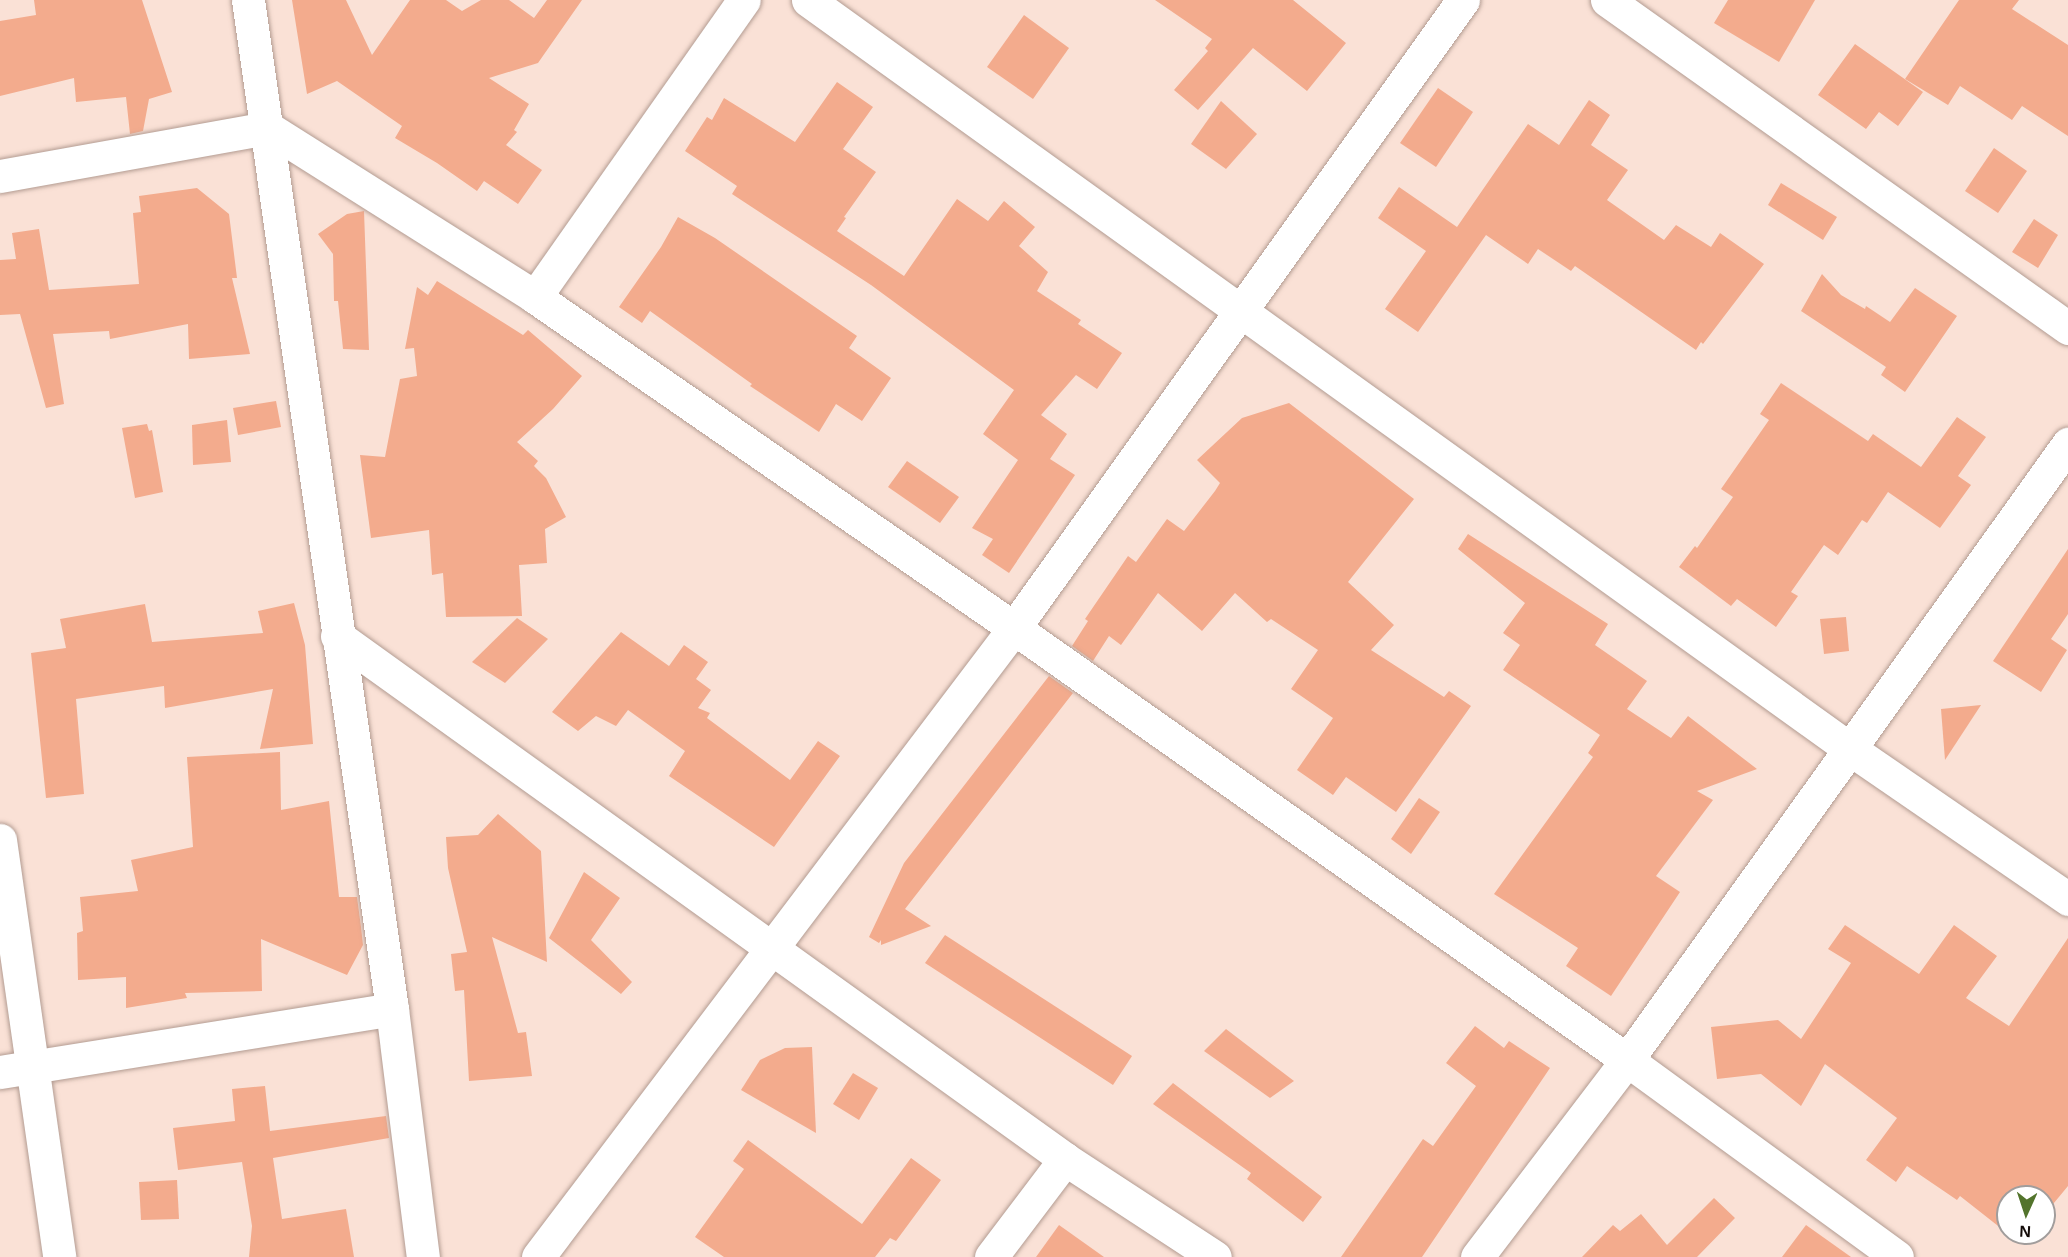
<!DOCTYPE html>
<html>
<head>
<meta charset="utf-8">
<style>
  body { margin:0 }
  #map { position:relative; width:2068px; height:1257px; overflow:hidden; background:#fae1d6; font-family:Arial,sans-serif }
  div>[style] { position:absolute }
  .building>* { inset:0; background:#f3ab8d }
  .roads { filter:drop-shadow(0 0 2px #b39c92) drop-shadow(0 0 2px #b39c92) }
  .minor>* { height:33px; margin:-16.5px; padding:0 16.5px; transform-origin:16.5px; border-radius:16.5px; background:#fff }
  span { translate:-50% -50%; white-space:nowrap; text-align:center; line-height:1.15; -webkit-text-stroke:4.5px #fff; paint-order:stroke }
  .north { position:absolute; left:1996px; top:1185px; width:60px; height:60px; box-sizing:border-box; background:#fff; border:2px solid #a19d9c; border-radius:50%; rotate:183deg; font-size:16px; font-weight:700; line-height:24px; text-align:center; color:#130b08 }
  .north::after { content:''; display:block; margin:auto; width:21px; height:27px; background:#53742c; clip-path:polygon(50% 0,100% 100%,50% 72%,0 100%) }
</style>
</head>
<body>
<div id="map">
  <div class="building">
    <i style="clip-path:polygon(34px 0,142px 0,172px 92px,149px 99px,143px 131px,130px 134px,126px 97px,76px 102px,74px 78px,0 96px,0 21px,36px 15px)"></i>
    <i style="clip-path:polygon(292px 0,346px 0,372px 55px,410px 0,446px 0,462px 11px,481px 0,509px 0,534px 18px,547px 0,582px 0,538px 63px,489px 78px,529px 104px,514px 130px,517px 132px,506px 145px,542px 170px,518px 204px,484px 181px,477px 191px,437px 163px,395px 138px,402px 126px,337px 81px,307px 94px)"></i>
    <i style="clip-path:polygon(1155px 0,1293px 0,1346px 43px,1307px 91px,1253px 48px,1198px 110px,1174px 90px,1208px 51px,1205px 48px,1212px 39px)"></i>
    <i style="clip-path:polygon(1728px 0,1815px 0,1779px 62px,1714px 23px)"></i>
    <i style="clip-path:polygon(1959px 0,2019px 0,2012px 9px,2068px 45px,2068px 136px,2022px 106px,2012px 120px,1960px 86px,1948px 105px,1905px 79px)"></i>
    <i style="clip-path:polygon(1024px 15px,1069px 48px,1033px 99px,987px 67px)"></i>
    <i style="clip-path:polygon(1855px 44px,1923px 92px,1898px 126px,1879px 112px,1866px 129px,1818px 95px)"></i>
    <i style="clip-path:polygon(837px 82px,873px 107px,843px 149px,876px 172px,844px 217px,846px 218px,837px 231px,904px 276px,957px 199px,988px 221px,1004px 201px,1035px 227px,1019px 246px,1048px 272px,1037px 291px,1081px 320px,1078px 324px,1122px 353px,1097px 389px,1076px 375px,1041px 415px,1067px 434px,1050px 459px,1075px 475px,1009px 573px,982px 555px,993px 539px,972px 528px,1018px 460px,983px 434px,1014px 390px,871px 285px,732px 194px,737px 186px,685px 151px,707px 117px,712px 120px,724px 98px,795px 142px)"></i>
    <i style="clip-path:polygon(1438px 88px,1473px 112px,1436px 167px,1400px 143px)"></i>
    <i style="clip-path:polygon(1589px 100px,1610px 115px,1591px 145px,1628px 170px,1607px 200px,1664px 240px,1676px 225px,1711px 247px,1720px 233px,1764px 264px,1703px 344px,1701px 342px,1696px 350px,1575px 266px,1571px 271px,1538px 249px,1528px 264px,1486px 235px,1418px 332px,1385px 309px,1426px 251px,1378px 218px,1399px 187px,1457px 227px,1528px 124px,1559px 145px)"></i>
    <i style="clip-path:polygon(1221px 101px,1257px 134px,1226px 169px,1191px 144px)"></i>
    <i style="clip-path:polygon(1994px 148px,2027px 171px,1998px 213px,1965px 191px)"></i>
    <i style="clip-path:polygon(1781px 183px,1837px 217px,1823px 240px,1768px 205px)"></i>
    <i style="clip-path:polygon(197px 188px,229px 214px,237px 278px,232px 278px,250px 354px,189px 359px,188px 324px,110px 339px,109px 331px,53px 334px,64px 404px,46px 408px,20px 314px,0 315px,0 260px,16px 259px,12px 233px,39px 229px,49px 290px,139px 284px,133px 213px,141px 212px,139px 196px)"></i>
    <i style="clip-path:polygon(364px 211px,369px 350px,343px 349px,338px 301px,334px 301px,333px 254px,318px 234px,347px 214px)"></i>
    <i style="clip-path:polygon(678px 217px,715px 238px,857px 336px,849px 348px,891px 378px,862px 421px,836px 404px,819px 432px,750px 386px,752px 384px,650px 311px,642px 323px,619px 307px,661px 247px)"></i>
    <i style="clip-path:polygon(2034px 219px,2058px 235px,2038px 268px,2012px 252px)"></i>
    <i style="clip-path:polygon(1822px 274px,1841px 295px,1865px 309px,1866px 306px,1890px 322px,1915px 288px,1957px 316px,1905px 392px,1881px 375px,1886px 367px,1801px 311px)"></i>
    <i style="clip-path:polygon(437px 281px,523px 335px,528px 330px,582px 376px,553px 409px,517px 442px,538px 461px,534px 466px,546px 478px,566px 517px,545px 529px,547px 563px,519px 565px,522px 616px,446px 617px,443px 573px,432px 575px,429px 530px,371px 538px,360px 455px,385px 457px,400px 379px,417px 376px,414px 348px,405px 349px,417px 287px,428px 295px)"></i>
    <i style="clip-path:polygon(1781px 383px,1868px 441px,1873px 434px,1921px 467px,1957px 417px,1986px 437px,1958px 476px,1971px 485px,1940px 528px,1888px 492px,1867px 523px,1862px 520px,1838px 555px,1824px 545px,1791px 592px,1798px 596px,1776px 627px,1737px 599px,1731px 606px,1679px 567px,1695px 546px,1697px 548px,1733px 497px,1721px 489px,1769px 420px,1760px 414px)"></i>
    <i style="clip-path:polygon(276px 401px,281px 427px,238px 435px,233px 408px)"></i>
    <i style="clip-path:polygon(1289px 403px,1414px 499px,1348px 582px,1394px 625px,1371px 650px,1444px 697px,1449px 691px,1471px 706px,1396px 812px,1346px 777px,1333px 795px,1297px 770px,1333px 718px,1291px 689px,1318px 650px,1271px 619px,1267px 622px,1235px 593px,1202px 631px,1158px 593px,1121px 645px,1109px 636px,1093px 661px,1072px 646px,1088px 621px,1085px 619px,1128px 556px,1136px 562px,1167px 519px,1184px 531px,1215px 491px,1220px 483px,1197px 460px,1242px 418px)"></i>
    <i style="clip-path:polygon(227px 420px,231px 462px,193px 465px,192px 425px)"></i>
    <i style="clip-path:polygon(147px 424px,149px 431px,152px 430px,163px 492px,135px 498px,122px 428px)"></i>
    <i style="clip-path:polygon(907px 461px,959px 497px,940px 523px,888px 487px)"></i>
    <i style="clip-path:polygon(1468px 534px,1608px 624px,1595px 645px,1647px 681px,1627px 709px,1671px 738px,1688px 716px,1757px 769px,1697px 791px,1713px 800px,1656px 876px,1680px 892px,1611px 996px,1566px 966px,1578px 948px,1494px 894px,1593px 757px,1588px 753px,1600px 735px,1503px 670px,1520px 645px,1503px 633px,1525px 603px,1458px 549px)"></i>
    <i style="clip-path:polygon(2068px 549px,2068px 614px,2051px 639px,2067px 650px,2041px 692px,1993px 661px)"></i>
    <i style="clip-path:polygon(294px 603px,305px 645px,313px 744px,260px 749px,273px 689px,165px 708px,164px 686px,76px 699px,84px 794px,46px 798px,31px 653px,66px 648px,60px 619px,145px 604px,152px 642px,263px 633px,258px 611px)"></i>
    <i style="clip-path:polygon(1846px 617px,1849px 651px,1824px 654px,1820px 619px)"></i>
    <i style="clip-path:polygon(517px 618px,548px 639px,505px 683px,472px 662px)"></i>
    <i style="clip-path:polygon(621px 632px,669px 666px,684px 645px,708px 662px,696px 679px,711px 690px,698px 708px,710px 713px,707px 718px,790px 780px,818px 741px,840px 756px,774px 847px,669px 776px,685px 751px,628px 710px,616px 726px,596px 716px,578px 731px,552px 712px)"></i>
    <i style="clip-path:polygon(1049px 676px,1073px 693px,905px 909px,931px 926px,881px 945px,881px 940px,879px 943px,869px 937px,904px 863px)"></i>
    <i style="clip-path:polygon(1981px 705px,1945px 760px,1941px 709px)"></i>
    <i style="clip-path:polygon(280px 752px,281px 810px,329px 801px,339px 897px,357px 897px,361px 927px,363px 945px,347px 975px,261px 939px,262px 991px,185px 993px,187px 998px,126px 1008px,126px 977px,78px 980px,77px 933px,83px 931px,80px 897px,138px 891px,131px 860px,193px 847px,187px 757px)"></i>
    <i style="clip-path:polygon(1419px 798px,1440px 812px,1411px 854px,1391px 839px)"></i>
    <i style="clip-path:polygon(498px 814px,541px 851px,547px 962px,492px 937px,518px 1033px,526px 1032px,532px 1076px,469px 1081px,464px 990px,455px 991px,451px 954px,467px 952px,448px 868px,446px 837px,478px 835px)"></i>
    <i style="clip-path:polygon(584px 872px,620px 898px,591px 940px,632px 982px,621px 994px,549px 938px)"></i>
    <i style="clip-path:polygon(1845px 925px,1919px 974px,1954px 925px,1997px 956px,1966px 998px,2009px 1026px,2068px 938px,2068px 1186px,2044px 1215px,2044px 1197px,2008px 1197px,2008px 1233px,2030px 1233px,2021px 1244px,1960px 1196px,1957px 1200px,1907px 1166px,1896px 1182px,1866px 1160px,1897px 1118px,1825px 1064px,1801px 1106px,1761px 1074px,1717px 1079px,1711px 1027px,1778px 1020px,1801px 1039px,1851px 963px,1828px 949px)"></i>
    <i style="clip-path:polygon(945px 935px,1132px 1056px,1113px 1085px,925px 963px)"></i>
    <i style="clip-path:polygon(1475px 1026px,1504px 1048px,1509px 1041px,1550px 1068px,1422px 1257px,1341px 1257px,1423px 1139px,1433px 1146px,1476px 1086px,1446px 1063px)"></i>
    <i style="clip-path:polygon(1226px 1029px,1294px 1081px,1270px 1098px,1204px 1051px)"></i>
    <i style="clip-path:polygon(812px 1047px,816px 1133px,741px 1090px,760px 1060px,785px 1048px)"></i>
    <i style="clip-path:polygon(853px 1073px,878px 1088px,859px 1120px,833px 1104px)"></i>
    <i style="clip-path:polygon(1173px 1083px,1322px 1197px,1303px 1222px,1247px 1179px,1251px 1173px,1153px 1104px)"></i>
    <i style="clip-path:polygon(265px 1086px,270px 1131px,386px 1116px,389px 1138px,273px 1158px,282px 1219px,346px 1209px,354px 1257px,249px 1257px,252px 1226px,242px 1162px,178px 1170px,173px 1128px,235px 1121px,232px 1089px)"></i>
    <i style="clip-path:polygon(748px 1140px,862px 1224px,911px 1158px,941px 1180px,896px 1241px,890px 1238px,875px 1257px,724px 1257px,695px 1237px,744px 1169px,733px 1161px)"></i>
    <i style="clip-path:polygon(177px 1180px,179px 1219px,141px 1220px,139px 1182px)"></i>
    <i style="clip-path:polygon(1714px 1198px,1735px 1218px,1697px 1257px,1582px 1257px,1613px 1225px,1620px 1231px,1641px 1214px,1667px 1245px)"></i>
    <i style="clip-path:polygon(1059px 1225px,1104px 1257px,1036px 1257px)"></i>
    <i style="clip-path:polygon(1806px 1225px,1851px 1257px,1782px 1257px)"></i>
  </div>
  <div class="roads">
    <div class="minor">
      <i style="left:248px;top:0;width:1019px;rotate:81.88deg"></i>
      <i style="left:392px;top:1009px;width:250px;rotate:82.9deg"></i>
      <i style="left:808px;top:0;width:1283px;rotate:35.71deg"></i>
      <i style="left:1850px;top:749px;width:265px;rotate:34.5deg"></i>
      <i style="left:1607px;top:0;width:566px;rotate:35.43deg"></i>
      <i style="left:0;top:176px;width:272px;rotate:-10.2deg"></i>
      <i style="left:268px;top:128px;width:316px;rotate:32.3deg"></i>
      <i style="left:535px;top:297px;width:582px;rotate:34.65deg"></i>
      <i style="left:1014px;top:628px;width:750px;rotate:35.17deg"></i>
      <i style="left:1627px;top:1060px;width:334px;rotate:36.1deg"></i>
      <i style="left:535px;top:297px;width:363px;rotate:-54.9deg"></i>
      <i style="left:337px;top:636px;width:896px;rotate:35.69deg"></i>
      <i style="left:1065px;top:1159px;width:179px;rotate:33.2deg"></i>
      <i style="left:0;top:840px;width:421px;rotate:81.9deg"></i>
      <i style="left:0;top:1072px;width:397px;rotate:-9.1deg"></i>
      <i style="left:538px;top:1257px;width:789px;rotate:-52.88deg"></i>
      <i style="left:1014px;top:628px;width:772px;rotate:-54.44deg"></i>
      <i style="left:991px;top:1257px;width:123px;rotate:-52.9deg"></i>
      <i style="left:1477px;top:1257px;width:248px;rotate:-52.7deg"></i>
      <i style="left:1627px;top:1060px;width:758px;rotate:-54.4deg"></i>
    </div>
  </div>
  <div class="north">N</div>
</div>
</body>
</html>
